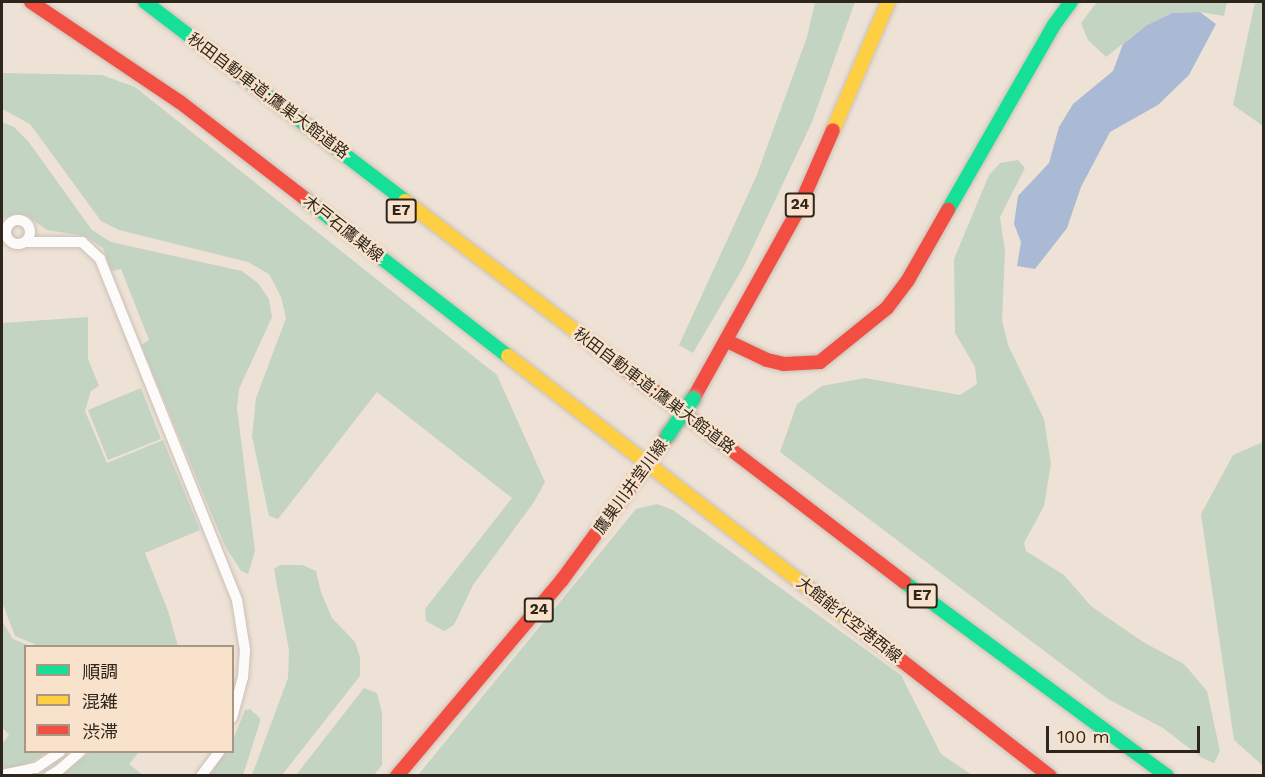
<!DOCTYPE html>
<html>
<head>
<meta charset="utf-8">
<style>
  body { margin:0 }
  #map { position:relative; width:1265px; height:777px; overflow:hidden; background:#eee2d6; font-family:"Work Sans","Noto Sans JP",sans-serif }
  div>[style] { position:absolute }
  .green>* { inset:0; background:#c4d4c3 }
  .water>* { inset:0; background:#aabad5 }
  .roads { filter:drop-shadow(0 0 2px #cac0b7) drop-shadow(0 0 2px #cac0b7) }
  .street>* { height:10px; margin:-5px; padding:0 5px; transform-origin:5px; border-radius:5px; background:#fcfbf9 }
  .street>.ring { margin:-5px; padding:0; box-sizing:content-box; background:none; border:10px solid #fcfbf9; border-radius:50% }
  .fast>* { height:14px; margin:-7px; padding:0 7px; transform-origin:7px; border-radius:7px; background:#16e098 }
  .slow>* { height:14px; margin:-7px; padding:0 7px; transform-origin:7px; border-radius:7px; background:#ffcf43 }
  .jam>* { height:14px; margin:-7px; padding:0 7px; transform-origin:7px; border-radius:7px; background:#f24e42 }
  .bridges { filter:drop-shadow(0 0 2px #a3ac9b) drop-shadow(0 0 2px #a3ac9b) }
  .fast-bridge>* { height:14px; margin:-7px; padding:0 7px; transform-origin:7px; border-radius:7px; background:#16e098 }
  span { translate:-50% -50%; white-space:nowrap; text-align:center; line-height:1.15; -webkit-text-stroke:5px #f9e2cb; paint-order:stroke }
  .shield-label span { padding:2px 4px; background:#f9e2cb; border:2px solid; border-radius:4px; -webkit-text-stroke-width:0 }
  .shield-label { font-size:15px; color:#2e261d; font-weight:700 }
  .street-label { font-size:16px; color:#2e261d }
  .frame { position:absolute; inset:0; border:3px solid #2e261d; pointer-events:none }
  .legend { position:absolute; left:24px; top:645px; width:210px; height:108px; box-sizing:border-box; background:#f9e2cb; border:2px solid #a89785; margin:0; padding:8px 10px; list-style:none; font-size:18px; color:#2e261d }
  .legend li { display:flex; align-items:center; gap:12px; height:30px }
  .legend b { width:30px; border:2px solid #a89785 }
  .scale { position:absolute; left:1046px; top:726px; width:154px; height:27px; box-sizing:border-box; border:3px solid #2e261d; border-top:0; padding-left:8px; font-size:18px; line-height:21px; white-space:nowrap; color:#2e261d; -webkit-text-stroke:4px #f9e2cb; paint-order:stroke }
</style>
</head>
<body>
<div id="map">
  <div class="green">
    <i style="clip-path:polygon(815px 2px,855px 2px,812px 122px,744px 266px,693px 353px,679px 345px,756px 177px,807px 37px)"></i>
    <i style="clip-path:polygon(1097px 2px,1227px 2px,1224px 16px,1200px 12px,1172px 13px,1147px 25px,1106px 57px,1088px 40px,1081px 23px)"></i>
    <i style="clip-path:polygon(1255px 2px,1263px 2px,1263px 126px,1233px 105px)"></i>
    <i style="clip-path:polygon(2px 73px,102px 75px,135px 87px,497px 375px,545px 482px,534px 502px,473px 585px,454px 625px,444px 631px,426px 621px,425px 609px,512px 498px,377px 392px,278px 519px,269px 516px,252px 436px,256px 398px,286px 318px,281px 297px,269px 274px,248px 262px,119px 230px,101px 221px,30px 124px,2px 109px)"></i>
    <i style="clip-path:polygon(2px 122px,14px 127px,28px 141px,92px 230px,111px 242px,242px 271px,258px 283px,269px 299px,272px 317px,239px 389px,237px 408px,255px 551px,248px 574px,241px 571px,225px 546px,141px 345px,149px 340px,121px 269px,111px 271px,103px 248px,85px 236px,47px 230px,26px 215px,14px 214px,2px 219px)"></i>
    <i style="clip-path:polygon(1018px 160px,1025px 168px,1000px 217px,1005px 251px,1002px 320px,1008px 345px,1044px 419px,1051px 464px,1044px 506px,1024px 543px,1026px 551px,1064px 575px,1091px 606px,1143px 642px,1184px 664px,1207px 691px,1220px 751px,1214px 763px,1202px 758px,1163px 728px,1108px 699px,780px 452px,797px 404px,822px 386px,865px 378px,960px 395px,977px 384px,975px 367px,955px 333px,954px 259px,989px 175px,1000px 163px)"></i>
    <i style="clip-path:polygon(88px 317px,88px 359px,99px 386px,91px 391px,85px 411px,107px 463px,163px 440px,200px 530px,145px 553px,168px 611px,178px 646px,39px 646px,15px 636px,2px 602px,2px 323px)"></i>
    <i style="clip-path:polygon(141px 388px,161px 439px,108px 460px,88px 410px)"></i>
    <i style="clip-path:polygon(1263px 442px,1263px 766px,1234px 740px,1201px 514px,1233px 455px)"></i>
    <i style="clip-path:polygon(657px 504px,673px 510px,901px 675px,941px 754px,972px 775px,418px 775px,636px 509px)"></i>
    <i style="clip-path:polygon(280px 565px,302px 565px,316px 571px,321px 592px,332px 618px,355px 642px,360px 657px,360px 676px,282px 775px,252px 775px,288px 678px,289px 650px,274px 569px)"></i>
    <i style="clip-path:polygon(2px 621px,13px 639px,30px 646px,26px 646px,26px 752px,49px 752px,23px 766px,2px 769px,2px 744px,9px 735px,2px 727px)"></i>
    <i style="clip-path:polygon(364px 688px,377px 693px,382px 713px,382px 765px,374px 775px,296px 775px)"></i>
    <i style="clip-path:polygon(250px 709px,260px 718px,260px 722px,243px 775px,210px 775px,225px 752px,232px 752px,233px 740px,245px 710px)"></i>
    <i style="clip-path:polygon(89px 752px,139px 752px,129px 764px,143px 775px,62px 775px)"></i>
  </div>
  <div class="water">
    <i style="clip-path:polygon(1200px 12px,1216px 24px,1189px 75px,1158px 105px,1110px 132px,1081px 187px,1067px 228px,1035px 269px,1017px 266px,1021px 242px,1014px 224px,1018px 196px,1049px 163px,1059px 127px,1073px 104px,1113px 71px,1123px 44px,1147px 25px,1172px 13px)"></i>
  </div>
  <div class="roads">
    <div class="street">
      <i class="ring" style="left:6px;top:220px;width:14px;height:14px"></i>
      <i style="left:25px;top:242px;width:57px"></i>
      <i style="left:82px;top:242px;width:25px;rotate:43deg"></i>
      <i style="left:100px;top:259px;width:367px;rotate:68.1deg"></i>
      <i style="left:237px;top:600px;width:51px;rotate:80.9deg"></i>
      <i style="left:245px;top:650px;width:27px;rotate:94deg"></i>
      <i style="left:243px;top:677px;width:42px;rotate:105deg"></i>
      <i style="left:2px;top:775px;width:35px;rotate:-12deg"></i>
      <i style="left:36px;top:768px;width:29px;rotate:-34deg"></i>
      <i style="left:49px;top:776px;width:10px;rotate:-29deg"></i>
      <i style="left:58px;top:771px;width:29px;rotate:-41deg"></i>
      <i style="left:201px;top:776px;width:30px;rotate:-53deg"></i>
    </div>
    <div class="fast">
      <i style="left:145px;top:2px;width:327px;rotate:37.4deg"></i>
      <i style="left:304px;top:198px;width:258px;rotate:37.8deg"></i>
      <i style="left:948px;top:210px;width:213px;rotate:-60.2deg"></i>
      <i style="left:1054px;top:25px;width:29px;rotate:-54deg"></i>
      <i style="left:904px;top:582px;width:327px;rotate:36.4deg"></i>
    </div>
    <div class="slow">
      <i style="left:833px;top:130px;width:139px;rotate:-66.7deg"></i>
      <i style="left:405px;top:201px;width:269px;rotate:37.3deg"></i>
      <i style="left:508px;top:356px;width:435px;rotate:37.7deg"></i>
    </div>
    <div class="jam">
      <i style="left:31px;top:2px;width:179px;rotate:33.9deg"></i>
      <i style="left:180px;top:102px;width:157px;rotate:37.7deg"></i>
      <i style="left:727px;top:341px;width:44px;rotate:25.4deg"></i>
      <i style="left:767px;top:360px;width:17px;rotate:13deg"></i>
      <i style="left:784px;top:364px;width:36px;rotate:-3deg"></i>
      <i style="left:820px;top:362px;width:86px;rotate:-38.9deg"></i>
      <i style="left:887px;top:308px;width:35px;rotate:-53deg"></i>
      <i style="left:908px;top:280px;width:81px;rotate:-60.3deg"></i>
      <i style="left:619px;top:364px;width:359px;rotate:37.4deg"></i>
      <i style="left:693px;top:399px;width:216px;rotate:-60.9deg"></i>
      <i style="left:798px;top:210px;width:87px;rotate:-66.4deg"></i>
      <i style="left:852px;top:622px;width:251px;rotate:37.9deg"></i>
      <i style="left:397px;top:776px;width:256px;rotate:-49.9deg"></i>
      <i style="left:562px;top:580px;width:180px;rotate:-53.8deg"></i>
    </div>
  </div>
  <div class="bridges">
    <div class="fast-bridge">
      <i style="left:668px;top:435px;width:44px;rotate:-55.2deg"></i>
    </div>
  </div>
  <div class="shield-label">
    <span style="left:800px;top:205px">24</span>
    <span style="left:401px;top:211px">E7</span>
    <span style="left:922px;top:596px">E7</span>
    <span style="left:539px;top:610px">24</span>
  </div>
  <div class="street-label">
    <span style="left:268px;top:96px;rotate:37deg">秋田自動車道;鷹巣大館道路</span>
    <span style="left:343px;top:229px;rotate:38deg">木戸石鷹巣線</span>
    <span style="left:654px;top:391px;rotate:37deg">秋田自動車道;鷹巣大館道路</span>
    <span style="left:631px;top:487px;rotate:-54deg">鷹巣川井堂川線</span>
    <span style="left:849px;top:620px;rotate:38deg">大館能代空港西線</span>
  </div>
  <div class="frame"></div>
  <ul class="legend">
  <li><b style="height:8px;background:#16e098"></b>順調</li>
  <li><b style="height:8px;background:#ffcf43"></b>混雑</li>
  <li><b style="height:8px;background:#f24e42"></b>渋滞</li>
  </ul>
  <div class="scale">100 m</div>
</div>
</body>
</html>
